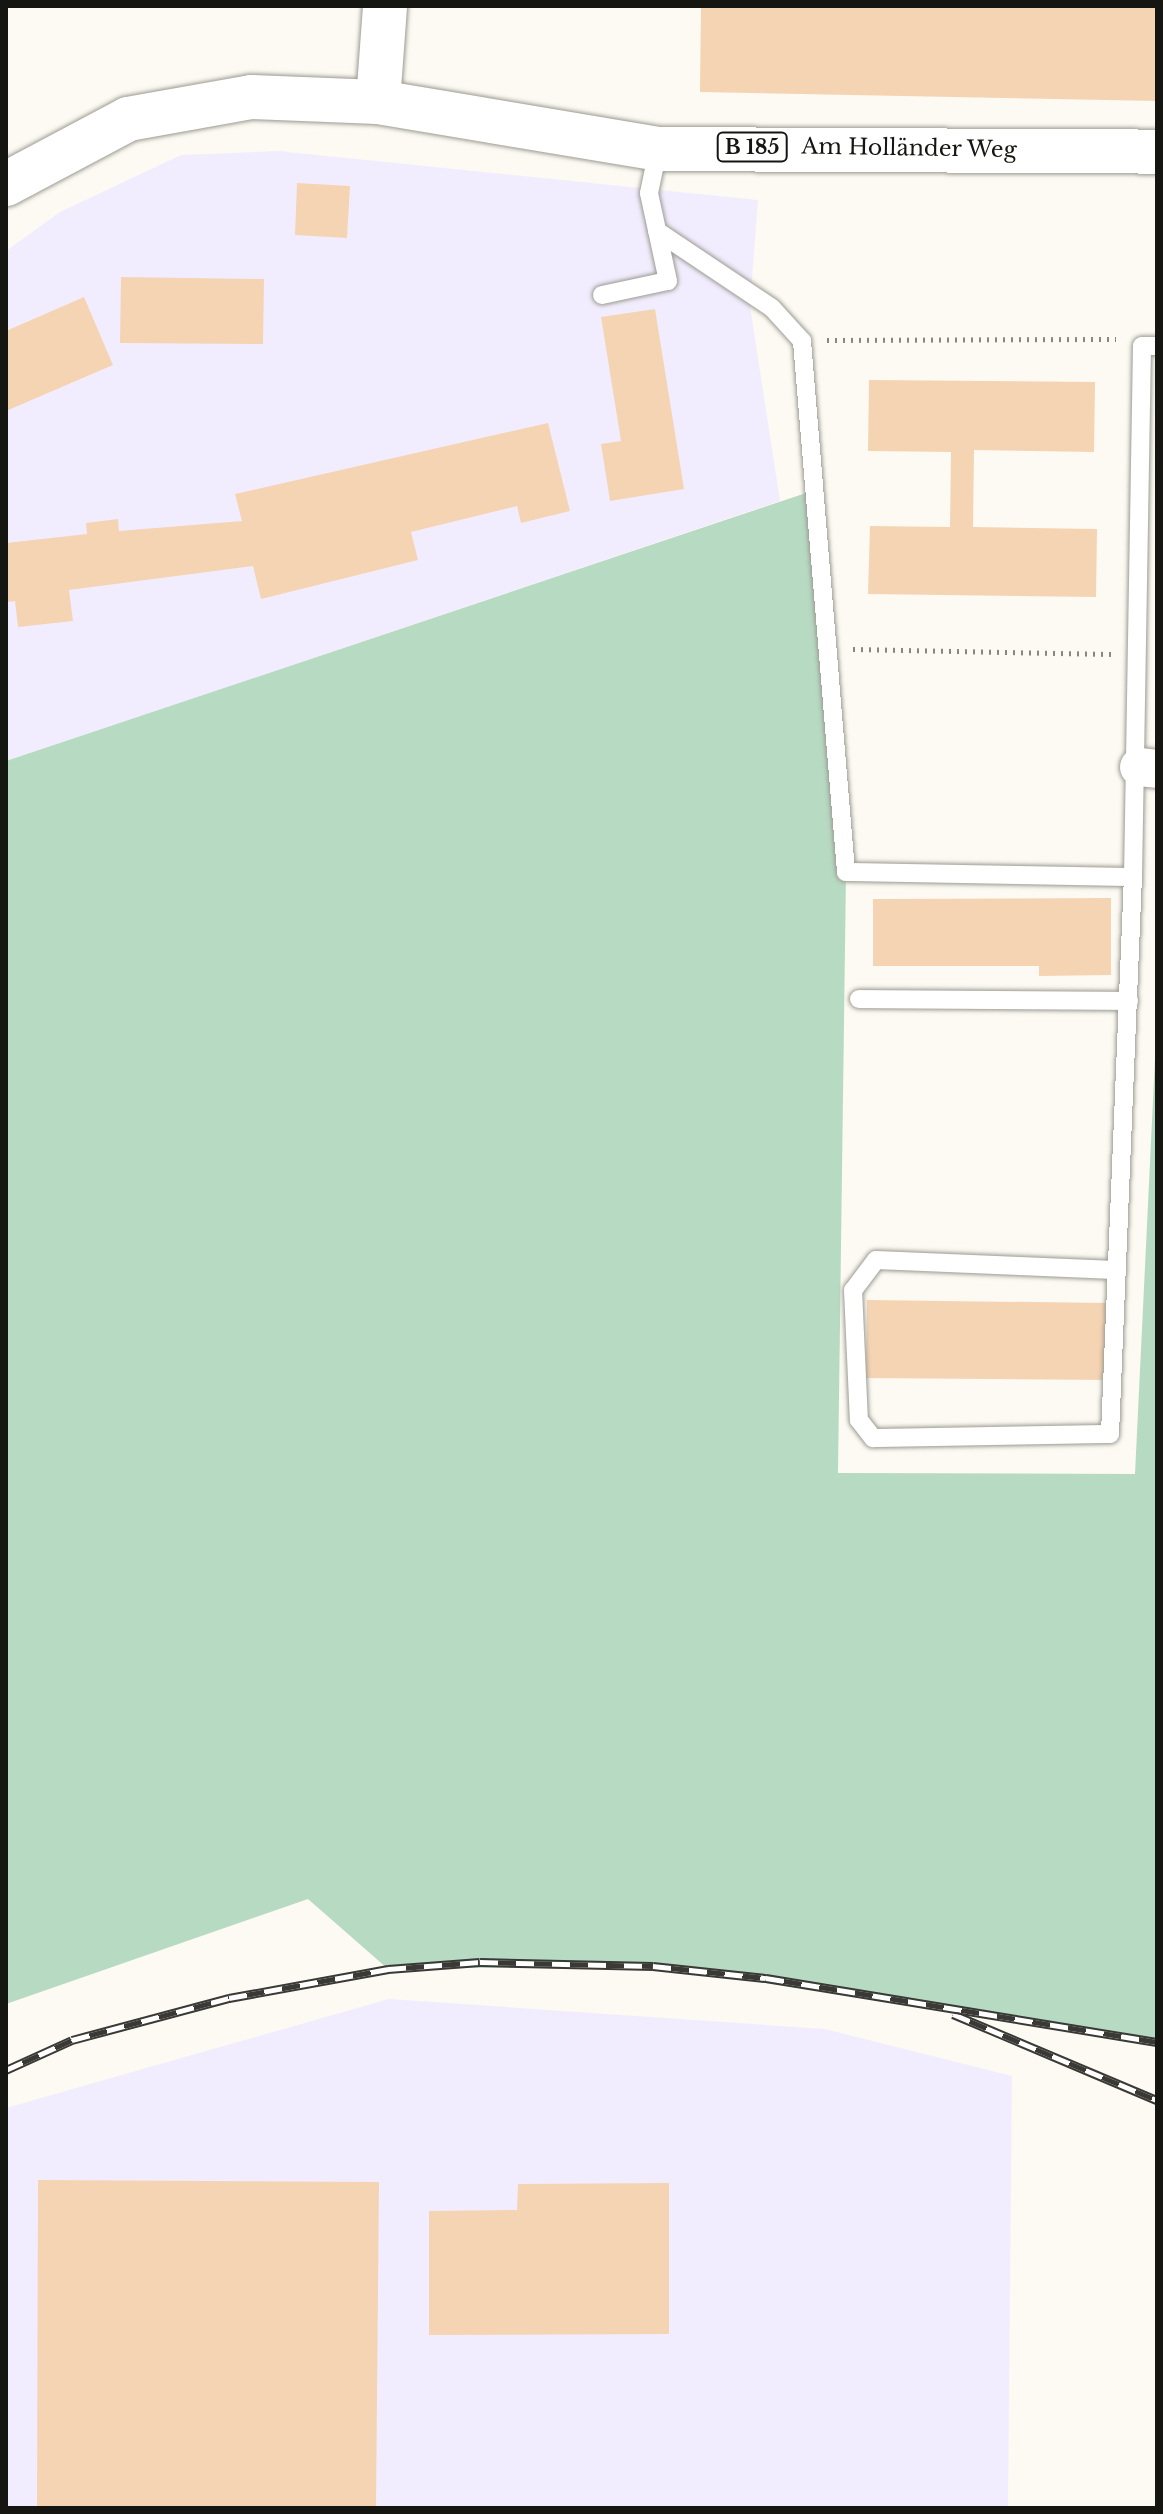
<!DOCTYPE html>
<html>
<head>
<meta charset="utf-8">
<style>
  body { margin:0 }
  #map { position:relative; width:1163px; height:2514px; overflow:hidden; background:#fcfaf2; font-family:"Libre Baskerville",serif }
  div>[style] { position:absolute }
  .commercial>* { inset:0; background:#f2edfe }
  .green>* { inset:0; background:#b7dac3 }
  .building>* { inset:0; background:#f5d4b3 }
  .path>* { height:5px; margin-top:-2.5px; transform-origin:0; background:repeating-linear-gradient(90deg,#878680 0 2px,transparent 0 8px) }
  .roads { filter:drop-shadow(0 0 2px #9c9b93) drop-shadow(0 0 2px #9c9b93) }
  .lane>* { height:18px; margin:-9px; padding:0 9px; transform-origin:9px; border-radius:9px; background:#fff }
  .street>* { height:38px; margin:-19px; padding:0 19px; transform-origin:19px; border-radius:19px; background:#fff }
  .secondary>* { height:44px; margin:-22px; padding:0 22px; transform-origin:22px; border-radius:22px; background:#fff }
  .primary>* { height:44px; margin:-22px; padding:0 22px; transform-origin:22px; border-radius:22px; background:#fff }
  .rail>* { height:9px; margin-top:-4.5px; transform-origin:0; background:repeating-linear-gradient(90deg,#fff 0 18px,#3a3936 0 36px); box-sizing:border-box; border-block:2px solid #3a3936 }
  span { translate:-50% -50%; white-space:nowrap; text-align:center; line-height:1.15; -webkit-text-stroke:7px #fff; paint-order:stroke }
  .shield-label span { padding:2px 6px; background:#fff; border:2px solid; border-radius:6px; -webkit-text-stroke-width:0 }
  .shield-label { font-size:20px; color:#151512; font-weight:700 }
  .street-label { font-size:22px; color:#151512 }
  .frame { position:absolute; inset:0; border:8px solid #151512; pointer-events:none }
</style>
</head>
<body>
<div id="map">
  <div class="commercial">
    <i style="clip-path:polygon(278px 151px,758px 200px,750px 306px,780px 501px,6px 761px,6px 251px,60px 212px,181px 155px)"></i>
    <i style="clip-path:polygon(389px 1999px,825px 2029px,1012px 2076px,1008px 2508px,6px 2508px,6px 2108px)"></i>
  </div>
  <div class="green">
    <i style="clip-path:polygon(815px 490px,846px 872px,838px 1473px,1135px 1474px,1157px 1017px,1157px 2042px,653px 1966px,388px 1969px,308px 1899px,6px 2004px,6px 761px)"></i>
  </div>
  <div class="building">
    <i style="clip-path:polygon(701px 6px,1157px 6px,1157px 101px,700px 92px)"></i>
    <i style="clip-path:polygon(297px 183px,350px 186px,347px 238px,295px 235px)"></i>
    <i style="clip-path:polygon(121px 277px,264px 279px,263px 344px,120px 343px)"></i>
    <i style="clip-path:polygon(84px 297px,113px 365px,6px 411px,6px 331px)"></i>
    <i style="clip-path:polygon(655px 309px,684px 489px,610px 501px,601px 444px,621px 441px,601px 317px)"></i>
    <i style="clip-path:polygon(869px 380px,1095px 382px,1094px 452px,974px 450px,973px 527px,1097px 529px,1096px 597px,868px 594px,870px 526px,950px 527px,951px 452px,868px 451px)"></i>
    <i style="clip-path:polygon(548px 423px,570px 511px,521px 523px,517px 506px,411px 532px,418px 560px,261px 599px,253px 566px,69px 590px,73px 621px,18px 627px,15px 601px,8px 602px,6px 543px,87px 534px,86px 523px,118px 519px,119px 531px,242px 521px,235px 494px)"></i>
    <i style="clip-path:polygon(1111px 898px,1111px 975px,1039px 976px,1039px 966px,873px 966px,873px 899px)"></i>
    <i style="clip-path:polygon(867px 1300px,1108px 1303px,1108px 1380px,866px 1378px)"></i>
    <i style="clip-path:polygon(38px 2180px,379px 2182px,376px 2508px,37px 2508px)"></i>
    <i style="clip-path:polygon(669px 2183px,669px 2334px,429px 2335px,429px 2211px,517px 2210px,518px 2184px)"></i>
  </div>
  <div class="path">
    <i style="left:827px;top:340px;width:289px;rotate:-0.2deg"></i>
    <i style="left:853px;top:649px;width:258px;rotate:1.1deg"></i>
  </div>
  <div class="roads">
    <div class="lane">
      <i style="left:657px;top:231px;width:138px;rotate:33.8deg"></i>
      <i style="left:772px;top:308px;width:45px;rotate:47.7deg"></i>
      <i style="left:802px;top:341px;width:533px;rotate:85.26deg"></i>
      <i style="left:846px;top:872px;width:287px;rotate:1deg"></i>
      <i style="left:1133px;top:877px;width:531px;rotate:-89.03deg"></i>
      <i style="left:1142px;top:346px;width:15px"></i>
      <i style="left:602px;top:295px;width:67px;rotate:-12deg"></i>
      <i style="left:668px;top:281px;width:90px;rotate:-102.2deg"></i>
      <i style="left:649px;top:193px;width:44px;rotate:-78.2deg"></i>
      <i style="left:859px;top:999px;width:270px;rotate:0.4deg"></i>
      <i style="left:1115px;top:1270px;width:239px;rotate:-177.6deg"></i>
      <i style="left:876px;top:1260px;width:38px;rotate:127deg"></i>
      <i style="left:853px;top:1290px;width:130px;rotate:87.4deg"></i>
      <i style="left:859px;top:1420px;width:23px;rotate:52deg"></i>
      <i style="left:873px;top:1438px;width:237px;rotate:-1deg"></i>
      <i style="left:1110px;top:1434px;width:557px;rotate:-87.64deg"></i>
    </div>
    <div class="street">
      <i style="left:1139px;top:767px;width:18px;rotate:6deg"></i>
    </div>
    <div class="secondary">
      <i style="left:378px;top:102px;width:96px;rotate:-85.8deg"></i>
    </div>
    <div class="primary">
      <i style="left:6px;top:184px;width:138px;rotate:-28deg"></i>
      <i style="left:128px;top:119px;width:126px;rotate:-10.1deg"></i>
      <i style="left:252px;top:97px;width:126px;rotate:2.3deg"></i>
      <i style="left:378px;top:102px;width:284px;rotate:9.5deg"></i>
      <i style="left:658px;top:149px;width:499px;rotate:0.3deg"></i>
    </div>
  </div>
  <div class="rail">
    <i style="left:953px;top:2014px;width:221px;rotate:22.9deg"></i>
    <i style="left:6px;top:2070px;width:72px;rotate:-24.4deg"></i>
    <i style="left:72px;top:2040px;width:163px;rotate:-15deg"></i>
    <i style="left:229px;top:1998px;width:162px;rotate:-10.3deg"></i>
    <i style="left:388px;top:1969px;width:92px;rotate:-4.4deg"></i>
    <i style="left:480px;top:1962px;width:173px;rotate:1.3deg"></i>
    <i style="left:653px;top:1966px;width:114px;rotate:6.1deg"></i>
    <i style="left:766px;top:1978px;width:396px;rotate:9.3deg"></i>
  </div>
  <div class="shield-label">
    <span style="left:752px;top:147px">B 185</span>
  </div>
  <div class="street-label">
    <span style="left:909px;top:148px;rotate:1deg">Am Holländer Weg</span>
  </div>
  <div class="frame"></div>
</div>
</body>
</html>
